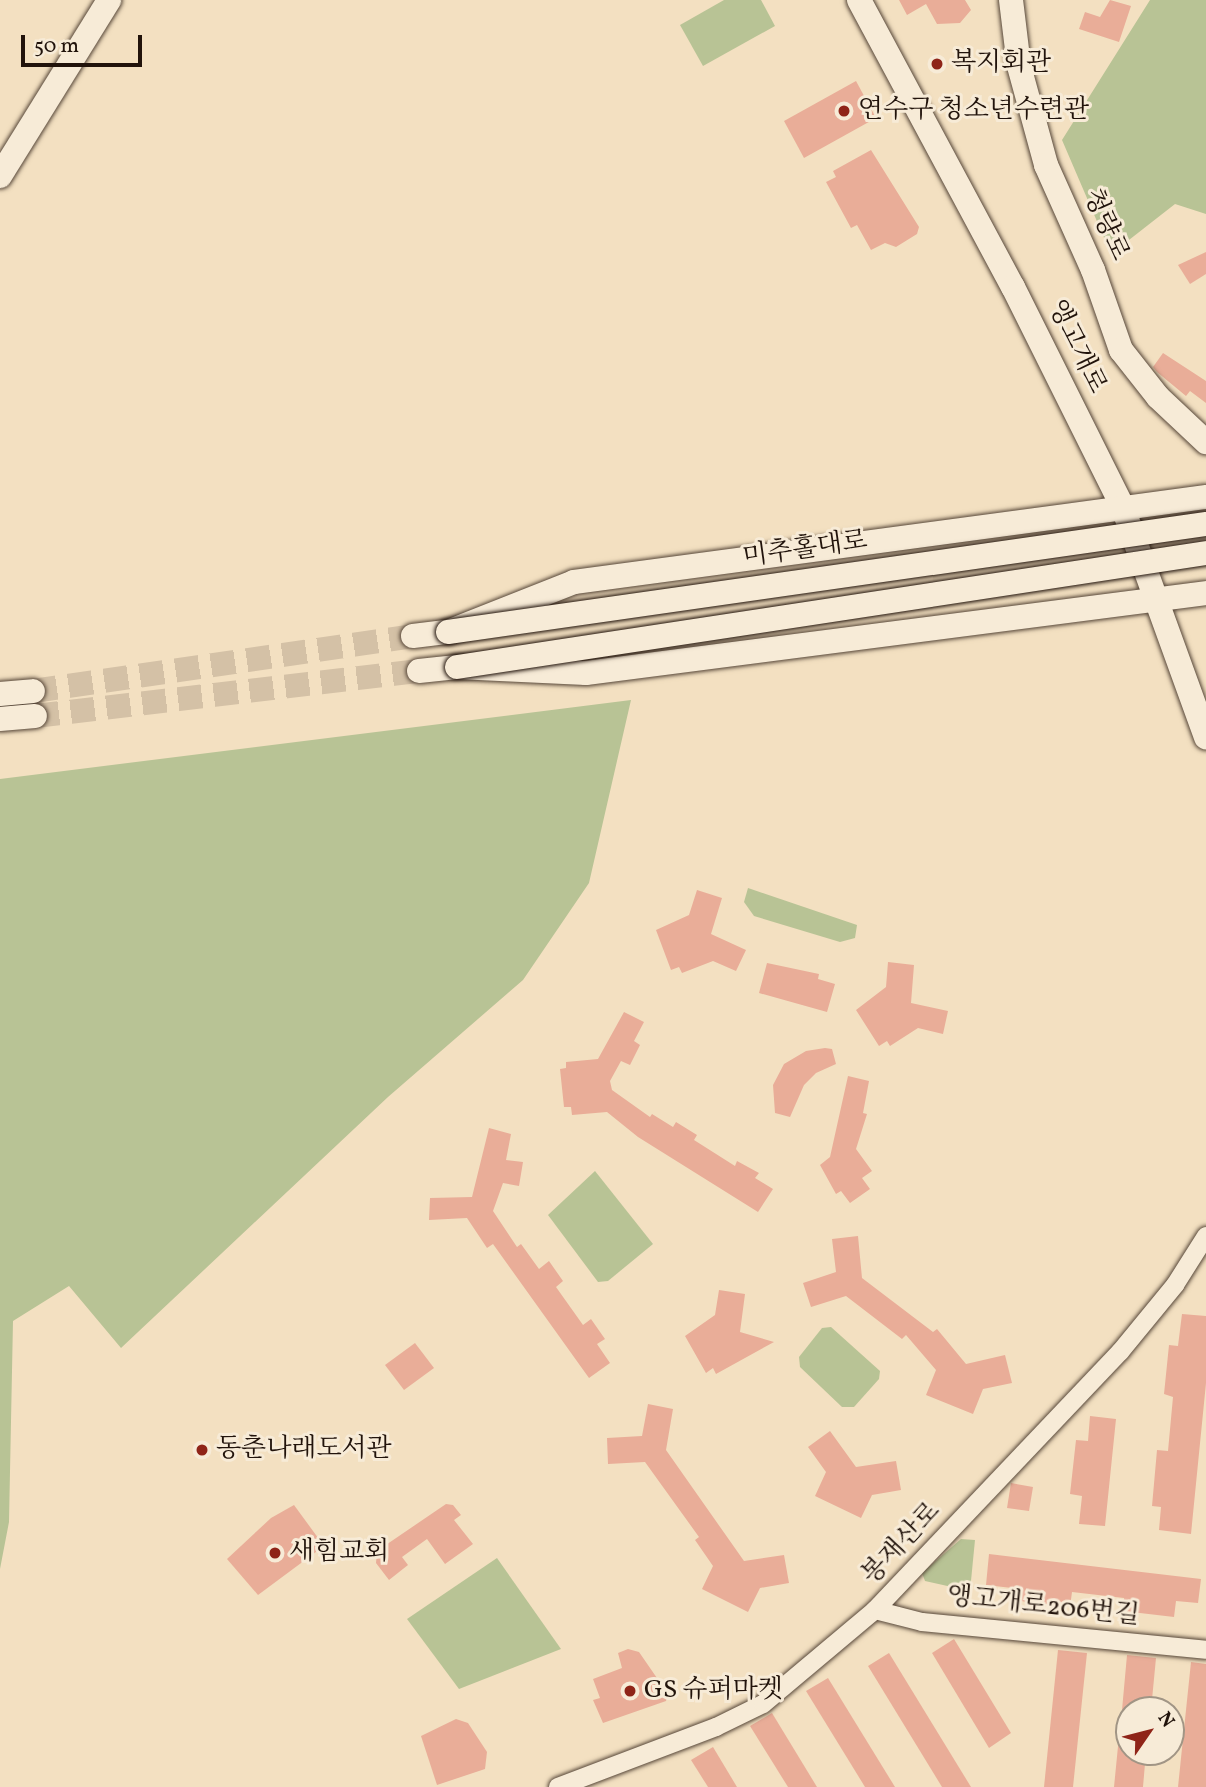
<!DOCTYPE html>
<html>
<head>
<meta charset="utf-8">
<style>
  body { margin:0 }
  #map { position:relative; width:1206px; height:1787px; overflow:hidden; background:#f3e0c1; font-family:Vollkorn,"Noto Serif KR",serif }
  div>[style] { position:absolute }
  .green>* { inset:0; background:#b8c395 }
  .building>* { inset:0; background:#e9ad98 }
  .secondary-tunnel>* { height:24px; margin-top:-12px; transform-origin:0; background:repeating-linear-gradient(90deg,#d4c1a6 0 24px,transparent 0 36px) }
  .roads { filter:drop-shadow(0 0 2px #564638) drop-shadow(0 0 2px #564638) }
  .street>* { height:18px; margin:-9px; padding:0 9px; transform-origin:9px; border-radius:9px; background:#f7ebd7 }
  .secondary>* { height:24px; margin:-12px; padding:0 12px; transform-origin:12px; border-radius:12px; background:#f7ebd7 }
  .bridges { filter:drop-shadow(0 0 2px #21130b) drop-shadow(0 0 2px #21130b) }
  .secondary-bridge>* { height:24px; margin:-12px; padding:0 12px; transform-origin:12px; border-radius:12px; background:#f7ebd7 }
  .dots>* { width:19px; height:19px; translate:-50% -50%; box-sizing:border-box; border:4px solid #f7ebd7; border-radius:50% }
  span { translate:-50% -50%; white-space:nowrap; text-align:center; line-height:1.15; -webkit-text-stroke:6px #f7ebd7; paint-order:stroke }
  .poi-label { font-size:26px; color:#21130b }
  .left { translate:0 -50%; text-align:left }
  .street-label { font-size:26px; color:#21130b }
  .north { position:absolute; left:1115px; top:1696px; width:70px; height:70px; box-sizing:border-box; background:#f7ebd7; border:2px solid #a19585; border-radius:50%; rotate:55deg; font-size:19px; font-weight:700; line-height:28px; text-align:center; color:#21130b }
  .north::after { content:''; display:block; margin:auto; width:24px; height:32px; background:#8f2418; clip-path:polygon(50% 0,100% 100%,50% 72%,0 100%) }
  .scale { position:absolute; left:21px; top:35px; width:121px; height:32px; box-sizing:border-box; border:4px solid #21130b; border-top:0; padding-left:9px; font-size:21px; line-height:24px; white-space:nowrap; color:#21130b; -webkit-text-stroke:5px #f7ebd7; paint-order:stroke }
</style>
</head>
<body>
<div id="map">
  <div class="green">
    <i style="clip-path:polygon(724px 0,761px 0,775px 26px,703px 66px,680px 25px)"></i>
    <i style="clip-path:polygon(1150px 0,1206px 0,1206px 214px,1175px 204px,1111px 254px,1062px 140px)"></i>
    <i style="clip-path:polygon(631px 700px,589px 883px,523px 980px,388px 1097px,121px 1348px,69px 1286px,13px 1321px,9px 1522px,0 1569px,0 779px)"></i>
    <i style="clip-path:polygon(748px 888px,857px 925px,855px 938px,840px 942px,754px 916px,744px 902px)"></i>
    <i style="clip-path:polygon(595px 1171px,653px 1244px,608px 1281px,598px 1282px,548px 1215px)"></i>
    <i style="clip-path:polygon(831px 1327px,880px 1371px,879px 1379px,854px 1407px,842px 1407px,800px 1367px,799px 1357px,822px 1328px)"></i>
    <i style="clip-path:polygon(961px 1539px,975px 1540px,970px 1591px,925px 1581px,922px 1573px)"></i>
    <i style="clip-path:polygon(497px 1558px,561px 1649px,459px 1689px,407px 1619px)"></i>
  </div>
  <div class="building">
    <i style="clip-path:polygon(899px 0,965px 0,971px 10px,960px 23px,937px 24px,926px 4px,907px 15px)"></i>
    <i style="clip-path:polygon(1110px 0,1131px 6px,1119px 42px,1079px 29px,1085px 12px,1100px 17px)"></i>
    <i style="clip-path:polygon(856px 81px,876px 118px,804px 158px,784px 121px)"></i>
    <i style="clip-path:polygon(871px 150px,919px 227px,917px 234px,896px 247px,885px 243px,871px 250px,857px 225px,851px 228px,826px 182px,836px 177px,833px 171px)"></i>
    <i style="clip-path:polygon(1206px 252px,1206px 274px,1190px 284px,1178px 265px)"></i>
    <i style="clip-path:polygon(1163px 353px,1206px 381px,1206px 403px,1190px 391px,1186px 396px,1157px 372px,1153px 367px)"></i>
    <i style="clip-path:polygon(697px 890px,722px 898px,711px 934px,746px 950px,736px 971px,713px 961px,682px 973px,679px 967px,671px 970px,656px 930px,689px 915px)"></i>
    <i style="clip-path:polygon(888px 962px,914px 965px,911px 1003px,948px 1011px,943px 1034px,918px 1028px,890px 1046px,887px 1041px,879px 1046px,856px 1010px,886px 987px)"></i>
    <i style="clip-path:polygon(767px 963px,819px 974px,818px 979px,835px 984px,827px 1012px,759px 993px)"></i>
    <i style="clip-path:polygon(624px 1012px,644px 1022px,634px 1041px,640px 1045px,630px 1065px,621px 1061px,610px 1081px,612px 1090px,650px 1117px,652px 1114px,673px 1127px,676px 1122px,697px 1135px,694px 1140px,735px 1166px,737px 1161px,759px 1173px,755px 1178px,773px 1189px,758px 1212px,638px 1137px,607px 1112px,572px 1115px,571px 1107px,564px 1107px,560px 1069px,566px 1068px,566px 1062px,598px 1059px)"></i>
    <i style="clip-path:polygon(825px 1048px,832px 1049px,836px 1064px,816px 1073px,804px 1085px,790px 1117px,775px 1113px,773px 1085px,784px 1064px,806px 1051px)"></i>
    <i style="clip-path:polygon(848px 1076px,869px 1081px,863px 1113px,867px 1114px,856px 1149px,872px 1171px,862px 1178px,870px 1189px,850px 1203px,841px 1191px,836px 1194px,820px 1165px,830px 1157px)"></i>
    <i style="clip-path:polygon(489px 1128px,511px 1134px,506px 1160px,523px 1162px,519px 1186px,503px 1183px,493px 1211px,517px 1247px,521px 1244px,539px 1269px,549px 1261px,563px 1281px,556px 1287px,583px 1325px,591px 1319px,605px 1339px,597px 1344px,610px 1363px,589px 1378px,493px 1244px,487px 1248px,467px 1218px,429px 1220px,430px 1198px,472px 1197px)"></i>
    <i style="clip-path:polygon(858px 1236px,862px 1278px,933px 1332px,937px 1329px,966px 1364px,1005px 1355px,1012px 1383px,983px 1389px,973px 1414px,926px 1395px,936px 1370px,906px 1335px,902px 1339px,846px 1296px,811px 1307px,803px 1283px,836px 1272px,832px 1239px)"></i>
    <i style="clip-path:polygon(719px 1290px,745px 1294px,740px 1332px,774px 1342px,716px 1374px,713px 1368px,706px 1373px,685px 1336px,715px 1315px)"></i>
    <i style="clip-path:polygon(1182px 1314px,1206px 1316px,1206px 1383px,1191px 1534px,1159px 1530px,1161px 1507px,1152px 1506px,1157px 1450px,1168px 1451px,1173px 1397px,1164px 1394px,1169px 1345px,1178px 1346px)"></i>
    <i style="clip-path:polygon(415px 1343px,434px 1368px,404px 1390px,385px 1365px)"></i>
    <i style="clip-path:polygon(648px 1404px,673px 1409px,666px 1450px,744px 1561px,784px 1555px,789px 1583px,760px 1588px,748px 1612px,702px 1589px,713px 1566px,695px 1540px,699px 1537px,645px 1462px,608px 1464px,607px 1438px,642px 1436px)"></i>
    <i style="clip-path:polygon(1090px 1416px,1116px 1419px,1105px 1526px,1079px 1524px,1082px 1496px,1070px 1494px,1076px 1440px,1088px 1441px)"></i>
    <i style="clip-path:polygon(830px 1431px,856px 1467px,896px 1461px,901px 1490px,872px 1495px,861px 1518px,815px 1496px,826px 1472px,808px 1447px)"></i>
    <i style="clip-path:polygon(1011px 1483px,1033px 1487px,1029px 1511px,1007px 1508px)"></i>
    <i style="clip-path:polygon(446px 1504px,453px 1505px,461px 1515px,454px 1520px,473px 1544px,445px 1564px,427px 1539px,402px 1557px,408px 1565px,389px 1580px,376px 1563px,377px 1551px)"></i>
    <i style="clip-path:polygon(294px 1505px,324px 1546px,258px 1595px,227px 1559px,271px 1518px)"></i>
    <i style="clip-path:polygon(989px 1554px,1201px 1579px,1198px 1603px,1176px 1601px,1174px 1617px,1123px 1611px,1124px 1598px,1072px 1592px,1070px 1607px,1011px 1600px,1012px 1588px,986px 1585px)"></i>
    <i style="clip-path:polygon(954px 1639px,1011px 1733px,989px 1748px,932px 1653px)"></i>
    <i style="clip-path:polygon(628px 1649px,639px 1652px,668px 1694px,666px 1701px,603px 1723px,593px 1700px,600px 1698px,593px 1679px,622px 1668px,618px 1653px)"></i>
    <i style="clip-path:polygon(1058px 1650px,1087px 1653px,1073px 1787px,1044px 1787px)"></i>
    <i style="clip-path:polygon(889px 1653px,971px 1787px,942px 1787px,868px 1666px)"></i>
    <i style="clip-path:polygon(1127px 1655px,1156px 1658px,1151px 1710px,1122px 1710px)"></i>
    <i style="clip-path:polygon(1191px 1662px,1206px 1664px,1206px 1787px,1178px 1787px)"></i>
    <i style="clip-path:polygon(828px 1678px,895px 1787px,865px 1787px,806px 1691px)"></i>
    <i style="clip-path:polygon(772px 1713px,817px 1787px,788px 1787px,750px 1726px)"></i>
    <i style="clip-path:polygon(456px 1719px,468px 1723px,487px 1752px,485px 1769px,437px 1785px,421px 1736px)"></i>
    <i style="clip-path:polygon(1120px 1726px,1129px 1727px,1129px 1752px,1146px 1752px,1143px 1787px,1114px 1787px)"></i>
    <i style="clip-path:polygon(713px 1747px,737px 1787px,708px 1787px,691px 1760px)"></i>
  </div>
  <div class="secondary-tunnel">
    <i style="left:33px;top:691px;width:384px;rotate:-8.2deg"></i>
    <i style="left:35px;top:716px;width:387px;rotate:-6.7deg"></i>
  </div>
  <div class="roads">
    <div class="street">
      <i style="left:875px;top:1610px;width:49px;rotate:14.3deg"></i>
      <i style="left:922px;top:1622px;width:285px;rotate:5.6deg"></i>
      <i style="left:558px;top:1787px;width:169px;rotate:-20.8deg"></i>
      <i style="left:716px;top:1727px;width:52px;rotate:-26.1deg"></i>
      <i style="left:763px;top:1704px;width:146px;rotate:-40deg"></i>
      <i style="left:875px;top:1610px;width:356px;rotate:-46.5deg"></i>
      <i style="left:1120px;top:1352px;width:87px;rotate:-50.6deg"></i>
      <i style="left:1175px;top:1285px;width:58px;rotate:-57.7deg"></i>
    </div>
    <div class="secondary">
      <i style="left:859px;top:0;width:326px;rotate:61.8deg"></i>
      <i style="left:1013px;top:287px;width:247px;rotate:63.5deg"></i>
      <i style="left:1123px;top:508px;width:244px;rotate:70.1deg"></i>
      <i style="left:1011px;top:0;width:66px;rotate:83.1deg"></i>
      <i style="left:1019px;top:66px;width:103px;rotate:74.7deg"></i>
      <i style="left:1046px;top:165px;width:115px;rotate:65.9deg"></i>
      <i style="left:1093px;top:270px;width:85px;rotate:70.7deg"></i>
      <i style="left:1121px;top:350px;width:60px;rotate:51.8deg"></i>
      <i style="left:1158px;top:397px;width:66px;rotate:43.2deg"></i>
      <i style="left:0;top:176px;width:207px;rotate:-58.2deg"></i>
      <i style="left:413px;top:636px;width:35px;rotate:-7deg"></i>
      <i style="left:448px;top:632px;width:136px;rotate:-21.6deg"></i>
      <i style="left:574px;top:582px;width:638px;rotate:-7.66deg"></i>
      <i style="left:419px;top:671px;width:38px;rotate:-6deg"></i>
      <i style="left:457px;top:667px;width:129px;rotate:2.7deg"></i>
      <i style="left:586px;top:673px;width:625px;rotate:-7.35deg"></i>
      <i style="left:0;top:694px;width:33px;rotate:-5deg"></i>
      <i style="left:0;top:719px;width:35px;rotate:-5deg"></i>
    </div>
  </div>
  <div class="bridges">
    <div class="secondary-bridge">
      <i style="left:448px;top:632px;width:766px;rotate:-8.11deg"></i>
      <i style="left:457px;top:667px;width:758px;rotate:-8.65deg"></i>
    </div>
  </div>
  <div class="dots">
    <i style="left:937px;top:64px;background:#8f2418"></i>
    <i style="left:844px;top:111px;background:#8f2418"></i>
    <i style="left:202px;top:1450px;background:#8f2418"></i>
    <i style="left:275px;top:1553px;background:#8f2418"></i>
    <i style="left:630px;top:1691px;background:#8f2418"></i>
  </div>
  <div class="poi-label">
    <span class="left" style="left:951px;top:64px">복지회관</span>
    <span class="left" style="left:858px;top:111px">연수구 청소년수련관</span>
    <span class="left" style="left:216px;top:1450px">동춘나래도서관</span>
    <span class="left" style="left:289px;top:1553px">새힘교회</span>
    <span class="left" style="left:644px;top:1691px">GS 슈퍼마켓</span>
  </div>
  <div class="street-label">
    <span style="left:1105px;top:225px;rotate:66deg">청량로</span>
    <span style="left:1076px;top:347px;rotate:64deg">앵고개로</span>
    <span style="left:805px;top:550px;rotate:-8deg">미추홀대로</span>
    <span style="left:902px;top:1544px;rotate:-47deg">봉재산로</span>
    <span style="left:1043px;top:1607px;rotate:6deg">앵고개로206번길</span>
  </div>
  <div class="north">N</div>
  <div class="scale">50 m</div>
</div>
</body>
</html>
